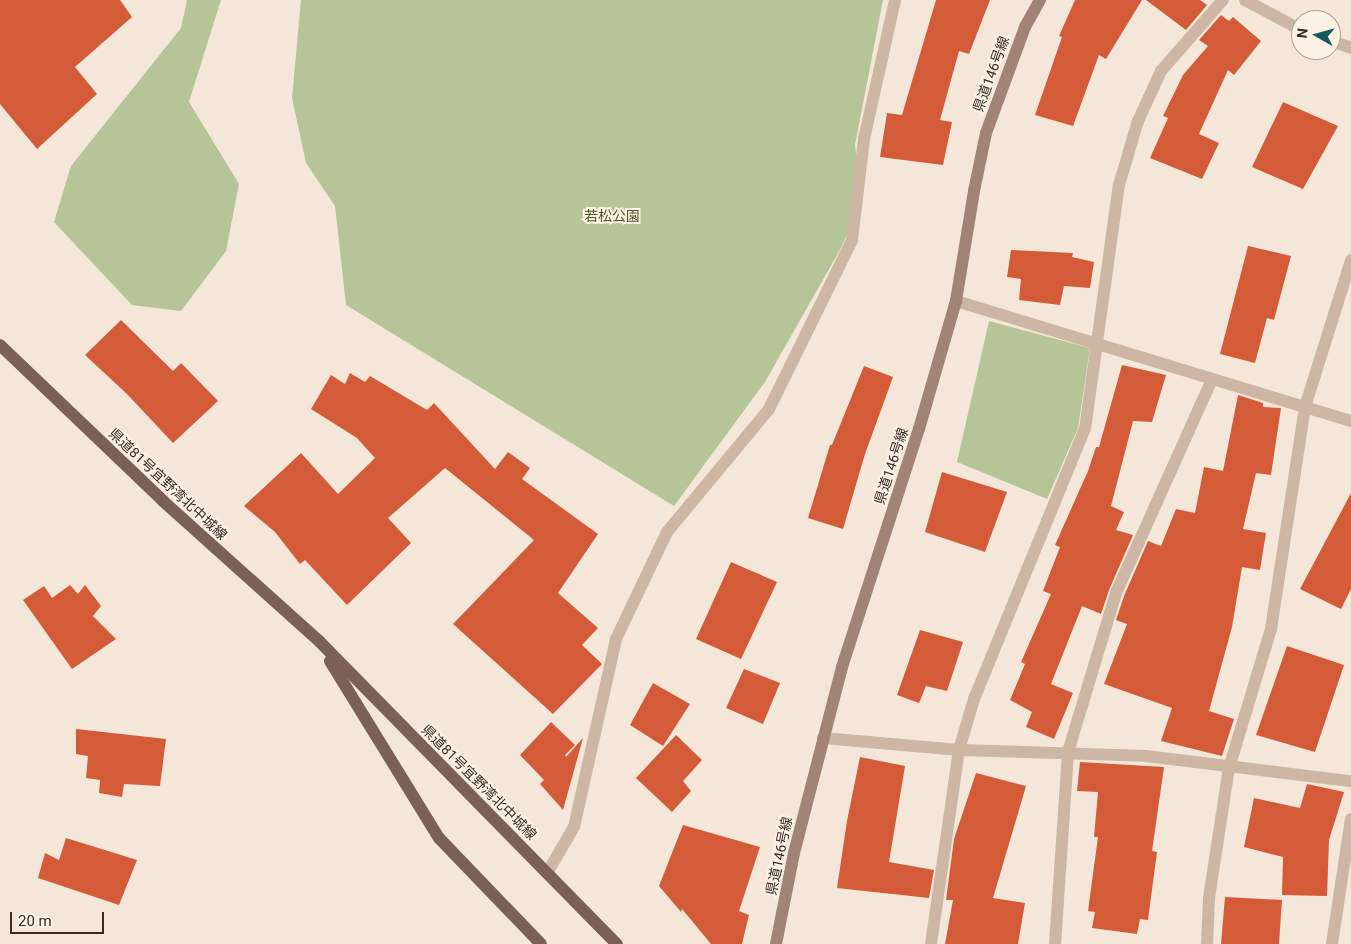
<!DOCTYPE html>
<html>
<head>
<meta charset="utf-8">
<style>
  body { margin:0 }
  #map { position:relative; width:1351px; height:944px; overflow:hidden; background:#f4e7d9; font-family:Roboto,"Noto Sans JP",sans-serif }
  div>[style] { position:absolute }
  .green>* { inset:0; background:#b6c597 }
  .building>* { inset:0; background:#d35b38 }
  .street>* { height:12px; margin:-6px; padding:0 6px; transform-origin:6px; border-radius:6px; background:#cdb6a3 }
  .secondary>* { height:12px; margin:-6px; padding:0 6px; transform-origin:6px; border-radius:6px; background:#a18475 }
  .primary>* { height:12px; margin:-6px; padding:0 6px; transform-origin:6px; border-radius:6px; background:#7b6155 }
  span { translate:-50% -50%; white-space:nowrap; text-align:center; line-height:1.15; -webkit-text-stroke:4px #fbf1e5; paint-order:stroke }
  .street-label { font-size:14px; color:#382b26 }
  .park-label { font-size:14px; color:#475927 }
  .north { position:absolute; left:1291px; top:10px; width:50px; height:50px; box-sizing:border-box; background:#fbf1e5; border:1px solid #ada299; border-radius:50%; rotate:277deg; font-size:14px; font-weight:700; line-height:20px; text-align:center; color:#382b26 }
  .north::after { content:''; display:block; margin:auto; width:18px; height:22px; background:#175a5d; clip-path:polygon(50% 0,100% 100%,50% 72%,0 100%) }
  .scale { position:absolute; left:10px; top:912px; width:94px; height:22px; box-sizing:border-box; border:2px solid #382b26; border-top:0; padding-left:6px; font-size:15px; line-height:18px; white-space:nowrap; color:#382b26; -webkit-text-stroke:4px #fbf1e5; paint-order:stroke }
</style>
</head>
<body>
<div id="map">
  <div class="green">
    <i style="clip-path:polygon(187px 0,221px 0,189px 102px,239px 184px,226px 251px,181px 311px,132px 305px,54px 222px,71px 166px,181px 28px)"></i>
    <i style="clip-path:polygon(301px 0,883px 0,855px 145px,861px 203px,841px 248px,765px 382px,674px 506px,346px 305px,335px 206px,306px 163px,292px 98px)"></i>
    <i style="clip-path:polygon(989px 321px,1090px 348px,1078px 428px,1047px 499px,957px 462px)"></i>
  </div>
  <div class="building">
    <i style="clip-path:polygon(0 0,120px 0,132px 17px,75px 67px,97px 94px,37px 149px,0 104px)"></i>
    <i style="clip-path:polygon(936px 0,990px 0,969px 54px,959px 51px,940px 120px,952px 122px,943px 165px,880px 157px,887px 113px,902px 115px)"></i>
    <i style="clip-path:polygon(1075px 0,1142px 0,1106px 59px,1099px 55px,1073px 126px,1035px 115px,1062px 37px,1059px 36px)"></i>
    <i style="clip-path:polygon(1146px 0,1200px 0,1207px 5px,1186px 30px)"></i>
    <i style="clip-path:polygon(1221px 15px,1229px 21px,1233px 17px,1261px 41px,1234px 75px,1228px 70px,1199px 134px,1219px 143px,1202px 179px,1150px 158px,1168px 118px,1163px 116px,1183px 75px,1208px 46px,1199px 40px)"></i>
    <i style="clip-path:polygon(1283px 102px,1338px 126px,1303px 189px,1252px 167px)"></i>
    <i style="clip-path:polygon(1248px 246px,1291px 256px,1274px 320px,1267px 318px,1255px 363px,1220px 354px)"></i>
    <i style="clip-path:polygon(1011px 250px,1073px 253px,1072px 257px,1094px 262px,1090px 288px,1064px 286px,1060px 305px,1019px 300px,1021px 279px,1007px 277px)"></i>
    <i style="clip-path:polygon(121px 320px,173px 371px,181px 363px,218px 401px,173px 443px,127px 394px,85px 355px)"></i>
    <i style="clip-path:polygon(1122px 365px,1166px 375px,1152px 422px,1133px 421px,1111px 506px,1124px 512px,1116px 530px,1133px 535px,1109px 590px,1101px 614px,1082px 606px,1051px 684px,1073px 693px,1054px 739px,1026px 727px,1032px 712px,1010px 700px,1025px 664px,1021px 662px,1051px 594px,1043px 591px,1060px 547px,1055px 545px,1088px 471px,1096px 447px,1099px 447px)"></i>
    <i style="clip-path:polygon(864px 366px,893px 377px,865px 454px,843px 529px,808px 518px,830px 445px,832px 445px)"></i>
    <i style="clip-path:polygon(350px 373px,365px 382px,370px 376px,427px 410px,434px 403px,495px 469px,508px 452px,530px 468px,522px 479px,598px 534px,558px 593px,598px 628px,582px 645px,602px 664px,553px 714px,453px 624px,534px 540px,445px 468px,388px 518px,411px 543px,347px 605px,305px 560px,300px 564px,275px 532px,244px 506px,301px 453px,338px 494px,375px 458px,357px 438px,311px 409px,331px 375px,345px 384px)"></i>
    <i style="clip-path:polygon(1238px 395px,1263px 403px,1263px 407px,1281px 408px,1271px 475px,1256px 473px,1243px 529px,1266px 533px,1260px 570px,1242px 567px,1232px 627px,1209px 711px,1234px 719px,1222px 756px,1161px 741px,1172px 708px,1104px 684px,1127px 624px,1116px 620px,1124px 596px,1148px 541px,1161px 546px,1176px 509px,1195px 513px,1204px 467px,1223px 471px)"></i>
    <i style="clip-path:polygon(942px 472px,1007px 492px,985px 552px,925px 532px)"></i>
    <i style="clip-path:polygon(1351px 493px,1351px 589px,1341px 609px,1300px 589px)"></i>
    <i style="clip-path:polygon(731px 562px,777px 582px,741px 659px,696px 639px)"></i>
    <i style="clip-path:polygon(70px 585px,78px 594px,85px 585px,101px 606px,93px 616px,116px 639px,72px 669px,23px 600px,44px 586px,52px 598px)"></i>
    <i style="clip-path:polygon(920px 630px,963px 642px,947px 691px,926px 686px,919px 703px,897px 695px)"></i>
    <i style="clip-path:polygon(1287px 646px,1344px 665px,1315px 752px,1256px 735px)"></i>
    <i style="clip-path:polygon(744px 669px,780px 683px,763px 724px,726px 708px)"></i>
    <i style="clip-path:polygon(653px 683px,690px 704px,663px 746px,630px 725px)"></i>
    <i style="clip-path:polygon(551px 722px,575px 745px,565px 755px,566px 757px,583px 738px,563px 810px,540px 784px,544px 780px,520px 755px)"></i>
    <i style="clip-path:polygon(76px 729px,166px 739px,160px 786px,124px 784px,122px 797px,99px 793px,100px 780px,86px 778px,88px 756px,76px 754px)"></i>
    <i style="clip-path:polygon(676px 735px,702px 760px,683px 781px,691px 791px,672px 812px,636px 778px)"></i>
    <i style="clip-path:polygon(860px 757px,905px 766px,889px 862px,934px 870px,929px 898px,837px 888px,847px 821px)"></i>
    <i style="clip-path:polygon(1080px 762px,1164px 767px,1152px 851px,1157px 852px,1148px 920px,1140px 919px,1137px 934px,1092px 928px,1095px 912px,1088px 911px,1098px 837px,1094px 837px,1098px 792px,1077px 791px)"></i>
    <i style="clip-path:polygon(976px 773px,1026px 786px,993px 898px,1025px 903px,1018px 944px,945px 944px,953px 900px,946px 900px,954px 839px)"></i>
    <i style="clip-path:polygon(1307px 784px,1344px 792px,1329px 840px,1327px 896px,1282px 895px,1283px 857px,1244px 847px,1254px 798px,1300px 808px)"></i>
    <i style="clip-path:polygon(683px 825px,760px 847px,739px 911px,749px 915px,742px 944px,711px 944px,682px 909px,681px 912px,659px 886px)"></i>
    <i style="clip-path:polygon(66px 838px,137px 860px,119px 905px,38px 878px,45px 853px,59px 860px)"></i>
    <i style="clip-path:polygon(1225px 897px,1282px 900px,1279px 944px,1221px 944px)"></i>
  </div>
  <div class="street">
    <i style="left:1245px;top:0;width:64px;rotate:28.2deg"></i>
    <i style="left:1331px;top:41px;width:21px;rotate:19deg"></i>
    <i style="left:956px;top:301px;width:413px;rotate:16.9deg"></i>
    <i style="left:823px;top:738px;width:137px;rotate:5deg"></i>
    <i style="left:959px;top:750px;width:187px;rotate:1.8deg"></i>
    <i style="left:1146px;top:756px;width:207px;rotate:7deg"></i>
    <i style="left:547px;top:873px;width:53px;rotate:-59.6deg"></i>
    <i style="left:574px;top:827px;width:193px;rotate:-77.4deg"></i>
    <i style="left:616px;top:639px;width:119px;rotate:-64.5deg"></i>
    <i style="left:667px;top:532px;width:160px;rotate:-50.3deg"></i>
    <i style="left:769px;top:409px;width:188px;rotate:-63.8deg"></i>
    <i style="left:852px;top:240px;width:102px;rotate:-83.2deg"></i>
    <i style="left:864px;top:139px;width:142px;rotate:-77.4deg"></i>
    <i style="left:931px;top:944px;width:196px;rotate:-81.8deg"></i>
    <i style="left:959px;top:750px;width:53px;rotate:-73.6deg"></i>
    <i style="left:974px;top:699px;width:292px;rotate:-67.7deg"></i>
    <i style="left:1085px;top:429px;width:246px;rotate:-82.1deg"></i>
    <i style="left:1119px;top:185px;width:67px;rotate:-73.5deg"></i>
    <i style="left:1138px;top:121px;width:55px;rotate:-65.3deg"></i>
    <i style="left:1161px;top:71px;width:94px;rotate:-48.9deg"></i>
    <i style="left:1055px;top:944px;width:192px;rotate:-86.1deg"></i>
    <i style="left:1068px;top:752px;width:166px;rotate:-73.2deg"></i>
    <i style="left:1116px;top:593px;width:235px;rotate:-65.8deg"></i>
    <i style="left:1207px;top:944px;width:46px;rotate:-87.5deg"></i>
    <i style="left:1209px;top:898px;width:132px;rotate:-81.3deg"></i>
    <i style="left:1229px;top:768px;width:145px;rotate:-73.2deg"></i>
    <i style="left:1271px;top:629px;width:225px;rotate:-81.3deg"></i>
    <i style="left:1305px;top:407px;width:154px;rotate:-72.6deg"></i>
    <i style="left:1332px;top:944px;width:126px;rotate:-81.4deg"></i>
  </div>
  <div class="secondary">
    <i style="left:776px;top:944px;width:93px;rotate:-78.8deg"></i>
    <i style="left:794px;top:853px;width:192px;rotate:-75.5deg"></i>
    <i style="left:842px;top:667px;width:250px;rotate:-72.1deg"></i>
    <i style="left:919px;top:429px;width:133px;rotate:-73.9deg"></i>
    <i style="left:956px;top:301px;width:111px;rotate:-80.7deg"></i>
    <i style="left:974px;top:191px;width:59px;rotate:-78.3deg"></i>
    <i style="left:986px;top:133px;width:113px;rotate:-69.8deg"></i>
    <i style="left:1025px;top:27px;width:31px;rotate:-61deg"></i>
  </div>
  <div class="primary">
    <i style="left:0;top:345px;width:226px;rotate:43.7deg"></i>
    <i style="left:163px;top:501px;width:210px;rotate:41.9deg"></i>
    <i style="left:319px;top:641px;width:425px;rotate:45.5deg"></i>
    <i style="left:330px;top:661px;width:208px;rotate:58.4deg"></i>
    <i style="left:439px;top:838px;width:147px;rotate:46.1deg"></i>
  </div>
  <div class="street-label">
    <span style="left:991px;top:74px;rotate:-70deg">県道146号線</span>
    <span style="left:891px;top:466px;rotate:-72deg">県道146号線</span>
    <span style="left:168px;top:484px;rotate:43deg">県道81号宜野湾北中城線</span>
    <span style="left:479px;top:782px;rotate:45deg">県道81号宜野湾北中城線</span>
    <span style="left:779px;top:856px;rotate:-78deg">県道146号線</span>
  </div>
  <div class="park-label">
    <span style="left:612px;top:216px">若松公園</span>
  </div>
  <div class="north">N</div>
  <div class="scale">20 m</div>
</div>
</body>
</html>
